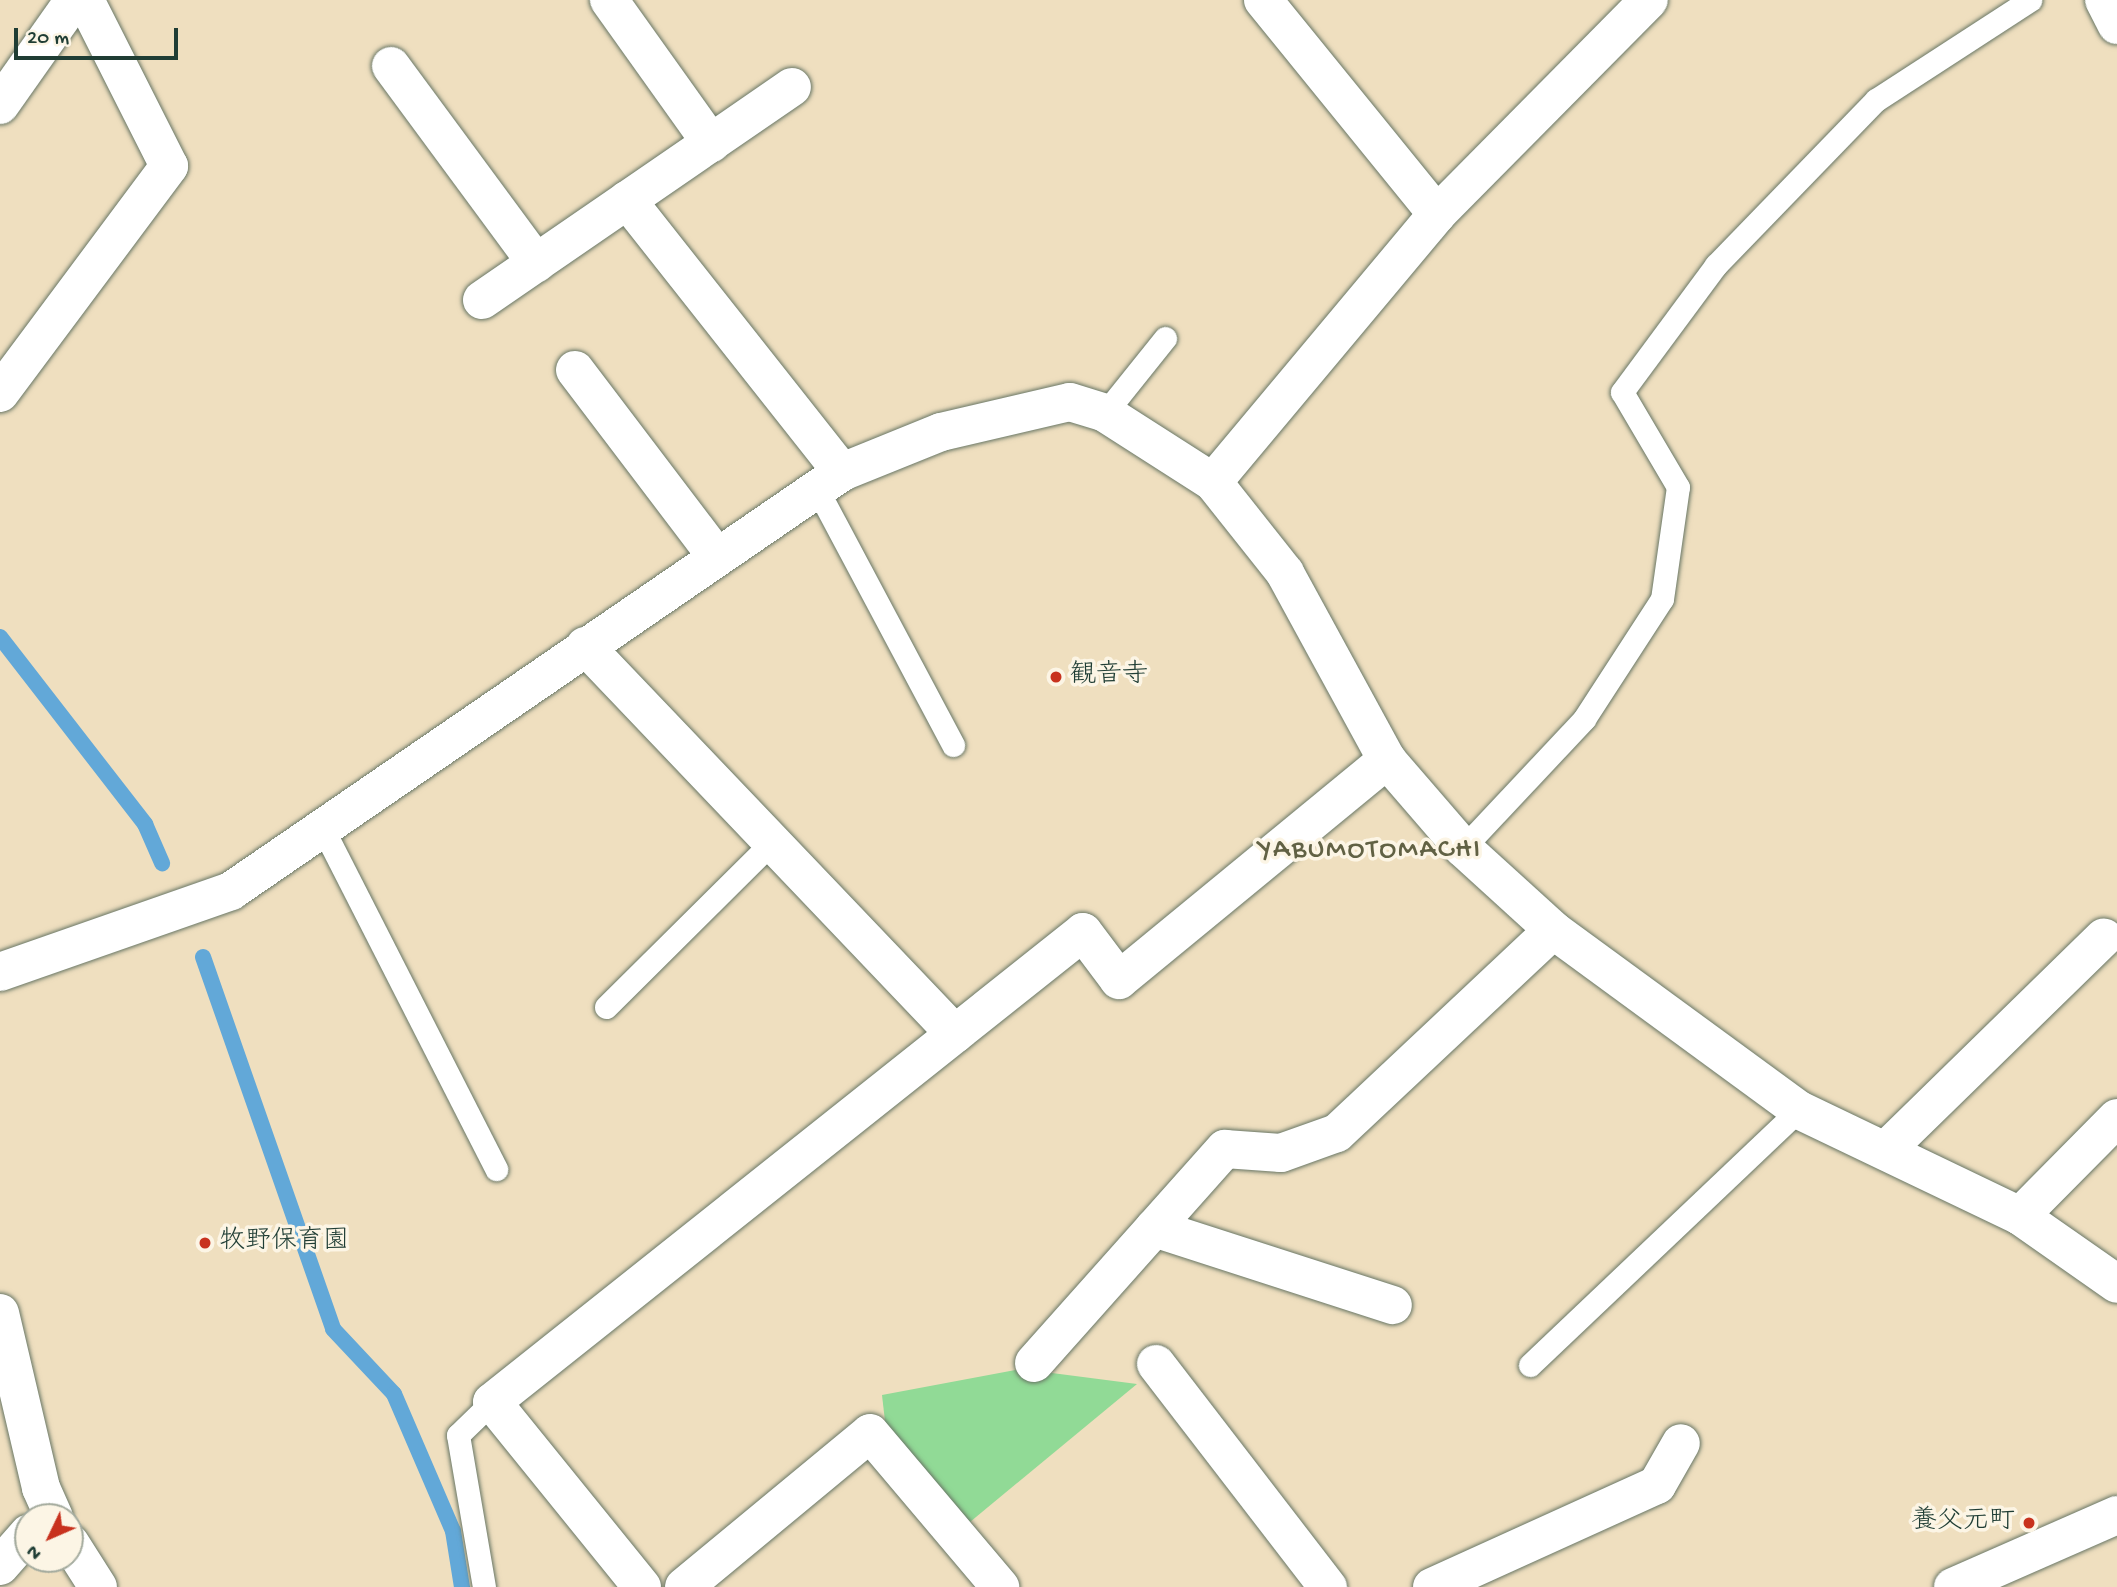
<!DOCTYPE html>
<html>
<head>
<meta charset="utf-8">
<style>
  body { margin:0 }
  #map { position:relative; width:2117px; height:1587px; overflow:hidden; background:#efdfbf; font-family:"Gochi Hand","Klee One",sans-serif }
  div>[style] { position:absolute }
  .green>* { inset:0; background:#91da96 }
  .stream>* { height:16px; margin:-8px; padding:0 8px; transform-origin:8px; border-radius:8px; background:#62a8d8 }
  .roads { filter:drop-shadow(0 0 2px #687665) drop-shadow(0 0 2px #687665) }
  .service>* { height:23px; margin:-11.5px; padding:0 11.5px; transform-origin:11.5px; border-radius:11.5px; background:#fff }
  .minor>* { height:38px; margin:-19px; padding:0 19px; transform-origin:19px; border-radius:19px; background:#fff }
  .tertiary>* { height:38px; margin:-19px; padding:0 19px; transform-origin:19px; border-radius:19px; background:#fff }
  .dots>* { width:19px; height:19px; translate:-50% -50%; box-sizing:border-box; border:4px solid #fcf5e5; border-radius:50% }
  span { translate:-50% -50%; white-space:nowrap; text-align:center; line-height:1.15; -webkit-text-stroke:7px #fcf5e5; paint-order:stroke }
  .poi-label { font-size:26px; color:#1f3d34 }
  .left { translate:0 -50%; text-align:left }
  .right { translate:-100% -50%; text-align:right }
  .neighbourhood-label { font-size:28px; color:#616144; letter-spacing:2px }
  .north { position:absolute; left:14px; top:1503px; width:70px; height:70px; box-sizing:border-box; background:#fcf5e5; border:2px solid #a4ab9e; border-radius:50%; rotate:226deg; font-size:19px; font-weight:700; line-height:28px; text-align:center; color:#1f3d34 }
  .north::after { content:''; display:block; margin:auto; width:24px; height:32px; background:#c8321e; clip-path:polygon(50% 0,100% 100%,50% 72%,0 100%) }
  .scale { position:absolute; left:14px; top:28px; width:164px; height:32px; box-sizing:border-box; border:4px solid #1f3d34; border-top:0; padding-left:9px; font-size:21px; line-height:24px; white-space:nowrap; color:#1f3d34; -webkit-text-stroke:5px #fcf5e5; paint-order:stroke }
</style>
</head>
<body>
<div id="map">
  <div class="green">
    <i style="clip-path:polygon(1021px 1369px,1137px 1384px,970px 1522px,886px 1430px,882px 1395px)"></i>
  </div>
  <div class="stream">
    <i style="left:0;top:637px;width:237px;rotate:52.2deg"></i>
    <i style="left:145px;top:824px;width:43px;rotate:66.4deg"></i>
    <i style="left:203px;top:957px;width:394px;rotate:70.7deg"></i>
    <i style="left:333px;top:1329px;width:89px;rotate:46.8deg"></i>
    <i style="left:394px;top:1394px;width:149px;rotate:66.7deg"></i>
    <i style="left:453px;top:1531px;width:57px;rotate:80.9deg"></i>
  </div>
  <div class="roads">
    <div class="service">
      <i style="left:1105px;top:413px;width:96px;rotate:-51.3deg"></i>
      <i style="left:817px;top:489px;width:290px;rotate:62deg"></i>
      <i style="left:322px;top:827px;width:384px;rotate:63deg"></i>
      <i style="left:1463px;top:848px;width:177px;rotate:-46.8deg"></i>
      <i style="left:1584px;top:719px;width:143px;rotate:-57deg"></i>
      <i style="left:1662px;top:599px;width:113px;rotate:-81.9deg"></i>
      <i style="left:1678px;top:487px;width:110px;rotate:-120.5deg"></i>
      <i style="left:1622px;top:392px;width:158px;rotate:-53.5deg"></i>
      <i style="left:1716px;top:265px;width:230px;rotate:-45.9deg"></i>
      <i style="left:1876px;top:100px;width:184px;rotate:-33deg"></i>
      <i style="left:606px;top:1007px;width:234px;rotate:-44.8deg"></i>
      <i style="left:1530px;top:1365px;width:371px;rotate:-43.5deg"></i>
      <i style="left:484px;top:1587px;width:154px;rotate:-99.7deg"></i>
      <i style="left:458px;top:1435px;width:47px;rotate:-44.1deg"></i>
    </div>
    <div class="minor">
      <i style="left:609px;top:0;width:176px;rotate:54.5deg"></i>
      <i style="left:1263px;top:0;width:276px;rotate:50.9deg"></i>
      <i style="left:2104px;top:0;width:28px;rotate:63deg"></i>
      <i style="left:391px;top:66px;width:245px;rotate:53.6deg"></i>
      <i style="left:0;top:105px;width:128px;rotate:-54.8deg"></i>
      <i style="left:627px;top:200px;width:347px;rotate:51.7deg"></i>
      <i style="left:482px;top:300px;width:376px;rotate:-34.5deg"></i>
      <i style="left:575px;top:370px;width:235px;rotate:52.8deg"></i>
      <i style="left:0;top:393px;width:283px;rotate:-53.3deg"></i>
      <i style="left:169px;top:166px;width:186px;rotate:-116.8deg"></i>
      <i style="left:1213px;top:482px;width:349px;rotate:-50.1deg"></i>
      <i style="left:1437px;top:214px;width:301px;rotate:-45.3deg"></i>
      <i style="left:585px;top:646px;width:536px;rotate:46.36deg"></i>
      <i style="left:0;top:972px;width:245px;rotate:-19.3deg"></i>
      <i style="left:231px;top:891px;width:741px;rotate:-34.44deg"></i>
      <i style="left:842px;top:472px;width:107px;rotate:-22deg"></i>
      <i style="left:941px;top:432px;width:132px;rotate:-13.1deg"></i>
      <i style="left:1070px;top:402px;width:37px;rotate:17deg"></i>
      <i style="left:1105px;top:413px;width:128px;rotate:32.6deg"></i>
      <i style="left:1213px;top:482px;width:116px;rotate:51.6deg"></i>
      <i style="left:1285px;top:573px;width:213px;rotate:61.4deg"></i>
      <i style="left:1387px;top:760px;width:116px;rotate:49.2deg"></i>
      <i style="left:1463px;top:848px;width:122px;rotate:42.3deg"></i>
      <i style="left:1553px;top:930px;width:305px;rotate:36.2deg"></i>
      <i style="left:1799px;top:1110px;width:245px;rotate:25.6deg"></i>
      <i style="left:2020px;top:1216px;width:118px;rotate:35deg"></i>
      <i style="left:1887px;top:1149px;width:303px;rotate:-44.3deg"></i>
      <i style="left:2020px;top:1216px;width:138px;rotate:-45.3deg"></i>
      <i style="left:1154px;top:1228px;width:251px;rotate:17.9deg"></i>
      <i style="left:0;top:1313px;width:180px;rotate:76.8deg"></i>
      <i style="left:41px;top:1488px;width:32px;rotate:66deg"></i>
      <i style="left:1034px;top:1363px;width:287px;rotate:-48.3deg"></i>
      <i style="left:1225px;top:1149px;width:56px;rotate:4.1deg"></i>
      <i style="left:1281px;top:1153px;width:59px;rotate:-19.7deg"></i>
      <i style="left:1337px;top:1133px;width:296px;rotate:-43.2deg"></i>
      <i style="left:1156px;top:1364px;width:282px;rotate:52.4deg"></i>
      <i style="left:70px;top:1543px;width:52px;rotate:57.5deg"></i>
      <i style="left:0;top:1566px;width:43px;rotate:-48.8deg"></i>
      <i style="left:642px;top:1587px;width:238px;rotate:-129deg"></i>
      <i style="left:492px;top:1402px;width:755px;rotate:-38.49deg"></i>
      <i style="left:1083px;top:932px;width:60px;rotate:53.1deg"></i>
      <i style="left:1119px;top:980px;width:347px;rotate:-39.4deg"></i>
      <i style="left:684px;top:1587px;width:241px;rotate:-39.6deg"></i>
      <i style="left:870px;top:1433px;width:202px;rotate:49.8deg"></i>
      <i style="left:1432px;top:1587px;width:247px;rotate:-24.4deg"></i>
      <i style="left:1657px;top:1485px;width:48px;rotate:-60.3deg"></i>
    </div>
    <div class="tertiary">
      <i style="left:1953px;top:1587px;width:179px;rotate:-23.7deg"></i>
    </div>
  </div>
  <div class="dots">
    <i style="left:1056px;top:677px;background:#c8321e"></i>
    <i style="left:205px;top:1243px;background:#c8321e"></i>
    <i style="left:2029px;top:1523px;background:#c8321e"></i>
  </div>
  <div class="poi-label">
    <span class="left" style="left:1070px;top:677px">観音寺</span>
    <span class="left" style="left:219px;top:1243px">牧野保育園</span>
    <span class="right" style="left:2015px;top:1523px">養父元町</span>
  </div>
  <div class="neighbourhood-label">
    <span style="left:1370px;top:851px">YABUMOTOMACHI</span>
  </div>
  <div class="north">N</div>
  <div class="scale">20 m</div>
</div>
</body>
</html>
